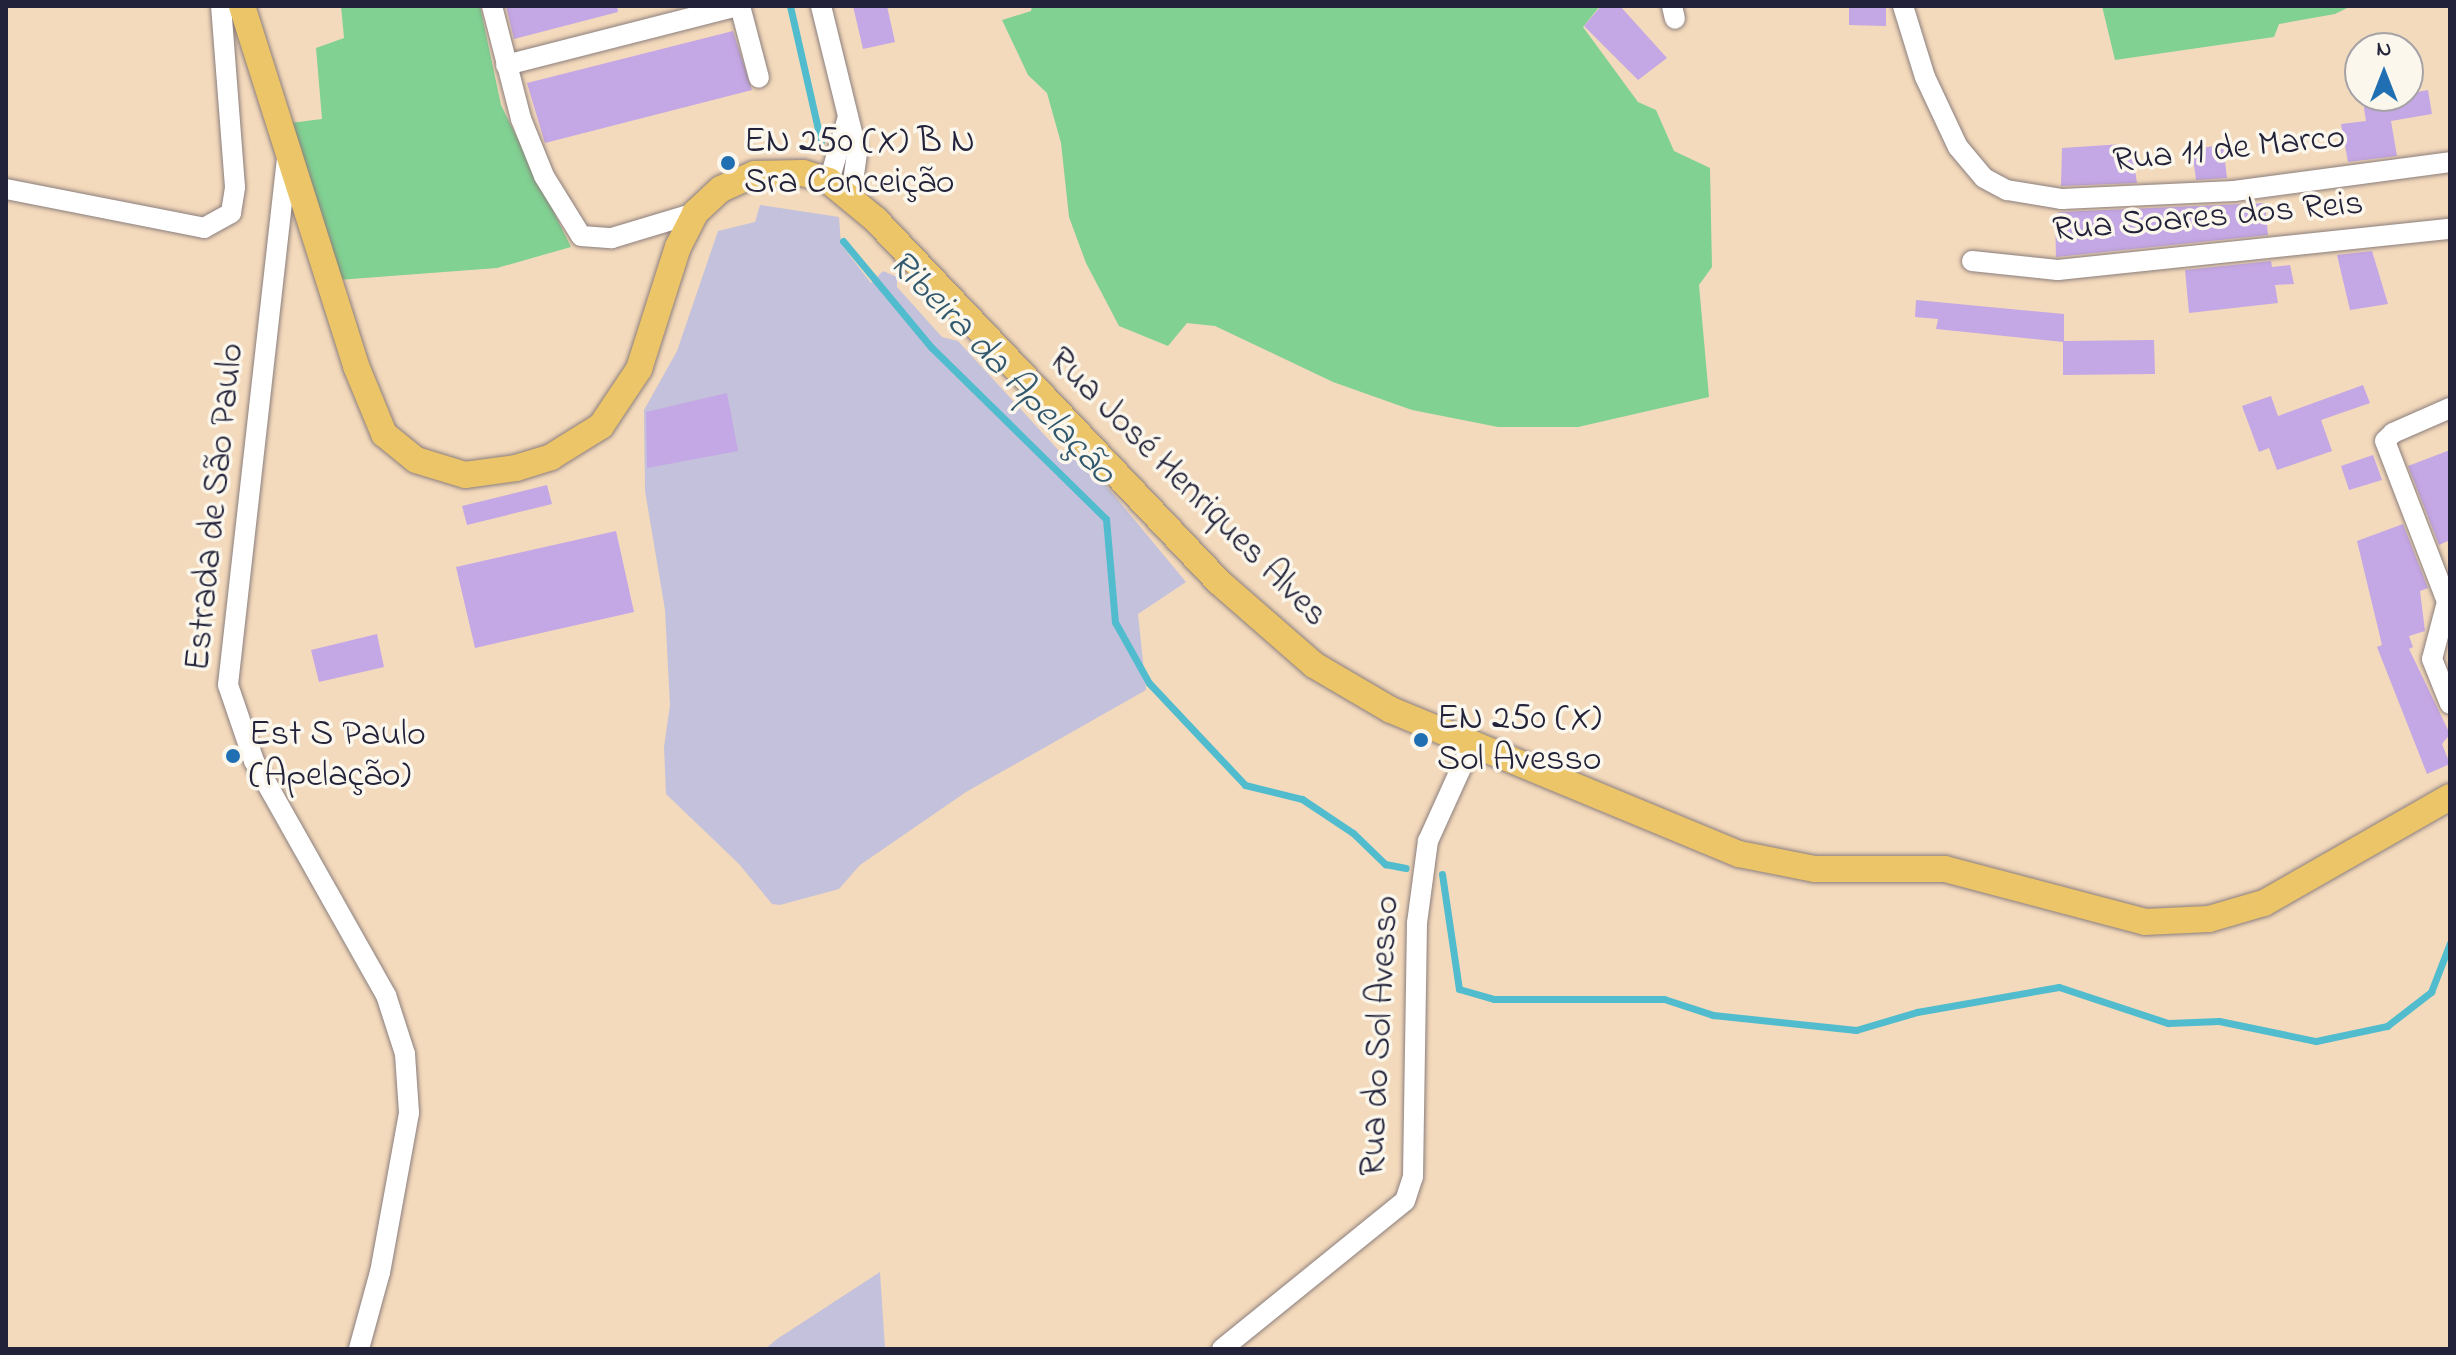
<!DOCTYPE html>
<html>
<head>
<meta charset="utf-8">
<style>
  body { margin:0 }
  #map { position:relative; width:2456px; height:1355px; overflow:hidden; background:#f4dabc; font-family:"Indie Flower",sans-serif }
  div>[style] { position:absolute }
  .industrial>* { inset:0; background:#c3c1db }
  .green>* { inset:0; background:#80d192 }
  .stream>* { height:7px; margin:-3.5px; padding:0 3.5px; transform-origin:3.5px; border-radius:3.5px; background:#51bccd }
  .building>* { inset:0; background:#c4a7e5 }
  .roads { filter:drop-shadow(0 0 2px #8b7e7c) drop-shadow(0 0 2px #8b7e7c) }
  .minor>* { height:20px; margin:-10px; padding:0 10px; transform-origin:10px; border-radius:10px; background:#fff }
  .major>* { height:26px; margin:-13px; padding:0 13px; transform-origin:13px; border-radius:13px; background:#edc569 }
  .dots>* { width:22px; height:22px; translate:-50% -50%; box-sizing:border-box; border:4px solid #fbf7ec; border-radius:50% }
  span { translate:-50% -50%; white-space:nowrap; text-align:center; line-height:1.15; -webkit-text-stroke:7px #fbf7ec; paint-order:stroke }
  .poi-label { font-size:36px; color:#22223b }
  .left { translate:0 -50%; text-align:left }
  .street-label { font-size:36px; color:#22223b }
  .water-label { font-size:38px; color:#32586e; font-style:italic }
  .frame { position:absolute; inset:0; border:8px solid #22223b; pointer-events:none }
  .north { position:absolute; left:2344px; top:32px; width:80px; height:80px; box-sizing:border-box; background:#fbf7ec; border:2px solid #a4a2a5; border-radius:50%; rotate:0deg; font-size:22px; font-weight:700; line-height:32px; text-align:center; color:#22223b }
  .north::after { content:''; display:block; margin:auto; width:28px; height:36px; background:#1f6fb2; clip-path:polygon(50% 0,100% 100%,50% 72%,0 100%) }
</style>
</head>
<body>
<div id="map">
  <div class="industrial">
    <i style="clip-path:polygon(760px 205px,839px 217px,841px 244px,871px 283px,883px 271px,897px 277px,897px 287px,942px 337px,958px 341px,1062px 454px,1084px 459px,1186px 582px,1138px 614px,1146px 690px,966px 792px,860px 865px,839px 889px,780px 905px,772px 904px,739px 864px,666px 794px,664px 747px,670px 705px,665px 610px,645px 491px,644px 410px,677px 351px,718px 231px,755px 222px)"></i>
    <i style="clip-path:polygon(880px 1272px,885px 1349px,765px 1349px,777px 1339px)"></i>
  </div>
  <div class="green">
    <i style="clip-path:polygon(341px 6px,480px 6px,501px 105px,571px 247px,497px 268px,338px 280px,290px 123px,322px 119px,316px 48px,344px 38px)"></i>
    <i style="clip-path:polygon(1032px 6px,1600px 6px,1583px 27px,1638px 102px,1656px 110px,1674px 151px,1710px 168px,1712px 267px,1699px 285px,1709px 397px,1578px 427px,1498px 427px,1412px 410px,1333px 382px,1215px 326px,1187px 323px,1168px 346px,1119px 326px,1086px 263px,1069px 217px,1061px 143px,1047px 93px,1028px 75px,1002px 20px,1031px 11px)"></i>
    <i style="clip-path:polygon(2102px 6px,2351px 6px,2335px 14px,2279px 24px,2274px 37px,2115px 60px)"></i>
  </div>
  <div class="stream">
    <i style="left:790px;top:6px;width:139px;rotate:77.2deg"></i>
    <i style="left:843px;top:241px;width:138px;rotate:50.3deg"></i>
    <i style="left:931px;top:347px;width:245px;rotate:44.5deg"></i>
    <i style="left:1106px;top:519px;width:103px;rotate:85deg"></i>
    <i style="left:1115px;top:622px;width:70px;rotate:60.9deg"></i>
    <i style="left:1149px;top:683px;width:140px;rotate:46.7deg"></i>
    <i style="left:1245px;top:785px;width:59px;rotate:13.8deg"></i>
    <i style="left:1302px;top:799px;width:61px;rotate:33.7deg"></i>
    <i style="left:1353px;top:833px;width:45px;rotate:44.1deg"></i>
    <i style="left:1385px;top:864px;width:21px;rotate:11deg"></i>
    <i style="left:1442px;top:874px;width:116px;rotate:81.6deg"></i>
    <i style="left:1459px;top:989px;width:36px;rotate:16deg"></i>
    <i style="left:1494px;top:999px;width:170px"></i>
    <i style="left:1664px;top:999px;width:52px;rotate:18.1deg"></i>
    <i style="left:1713px;top:1015px;width:144px;rotate:6deg"></i>
    <i style="left:1856px;top:1030px;width:64px;rotate:-16.4deg"></i>
    <i style="left:1917px;top:1012px;width:144px;rotate:-10deg"></i>
    <i style="left:2059px;top:987px;width:115px;rotate:18.3deg"></i>
    <i style="left:2168px;top:1023px;width:51px;rotate:-2.2deg"></i>
    <i style="left:2219px;top:1021px;width:99px;rotate:11.7deg"></i>
    <i style="left:2316px;top:1041px;width:73px;rotate:-11.9deg"></i>
    <i style="left:2387px;top:1026px;width:56px;rotate:-37.7deg"></i>
    <i style="left:2431px;top:992px;width:53px;rotate:-68.8deg"></i>
  </div>
  <div class="building">
    <i style="clip-path:polygon(506px 6px,617px 6px,618px 12px,514px 39px)"></i>
    <i style="clip-path:polygon(853px 6px,887px 6px,895px 42px,863px 49px)"></i>
    <i style="clip-path:polygon(1601px 6px,1620px 6px,1667px 58px,1638px 80px,1584px 26px)"></i>
    <i style="clip-path:polygon(1849px 6px,1886px 6px,1886px 26px,1849px 25px)"></i>
    <i style="clip-path:polygon(733px 31px,752px 90px,545px 143px,527px 83px)"></i>
    <i style="clip-path:polygon(2428px 90px,2432px 114px,2391px 121px,2397px 156px,2348px 162px,2341px 124px,2366px 121px,2363px 102px)"></i>
    <i style="clip-path:polygon(2123px 144px,2124px 151px,2132px 150px,2137px 183px,2061px 186px,2062px 148px)"></i>
    <i style="clip-path:polygon(2223px 145px,2227px 178px,2196px 180px,2192px 149px)"></i>
    <i style="clip-path:polygon(2265px 203px,2268px 235px,2056px 257px,2055px 214px,2060px 212px)"></i>
    <i style="clip-path:polygon(2372px 251px,2388px 304px,2350px 310px,2337px 255px)"></i>
    <i style="clip-path:polygon(2271px 261px,2272px 267px,2290px 265px,2294px 284px,2275px 285px,2278px 303px,2189px 313px,2185px 270px)"></i>
    <i style="clip-path:polygon(1916px 300px,2064px 314px,2064px 341px,2154px 340px,2155px 374px,2063px 375px,2063px 342px,1936px 329px,1938px 319px,1915px 317px)"></i>
    <i style="clip-path:polygon(2363px 385px,2370px 403px,2321px 420px,2332px 451px,2277px 470px,2269px 448px,2259px 452px,2242px 406px,2271px 396px,2278px 416px)"></i>
    <i style="clip-path:polygon(727px 393px,738px 451px,647px 468px,646px 412px)"></i>
    <i style="clip-path:polygon(2450px 450px,2450px 540px,2439px 545px,2408px 466px)"></i>
    <i style="clip-path:polygon(2373px 455px,2382px 480px,2349px 490px,2341px 466px)"></i>
    <i style="clip-path:polygon(547px 485px,552px 504px,467px 525px,462px 506px)"></i>
    <i style="clip-path:polygon(2403px 524px,2428px 588px,2420px 591px,2425px 631px,2409px 636px,2413px 647px,2409px 649px,2450px 734px,2442px 744px,2450px 764px,2427px 774px,2377px 647px,2382px 645px,2357px 541px)"></i>
    <i style="clip-path:polygon(616px 531px,634px 612px,475px 648px,456px 567px)"></i>
    <i style="clip-path:polygon(377px 634px,384px 667px,319px 682px,311px 650px)"></i>
  </div>
  <div class="roads">
    <div class="minor">
      <i style="left:492px;top:6px;width:117px;rotate:75.6deg"></i>
      <i style="left:521px;top:119px;width:61px;rotate:68deg"></i>
      <i style="left:544px;top:176px;width:70px;rotate:58.3deg"></i>
      <i style="left:581px;top:236px;width:31px;rotate:4deg"></i>
      <i style="left:612px;top:238px;width:87px;rotate:-16.8deg"></i>
      <i style="left:740px;top:6px;width:74px;rotate:75.2deg"></i>
      <i style="left:821px;top:6px;width:151px;rotate:76.2deg"></i>
      <i style="left:857px;top:153px;width:43px;rotate:97.9deg"></i>
      <i style="left:1672px;top:6px;width:13px;rotate:77deg"></i>
      <i style="left:1903px;top:6px;width:74px;rotate:72.8deg"></i>
      <i style="left:1925px;top:77px;width:77px;rotate:64.8deg"></i>
      <i style="left:1958px;top:147px;width:40px;rotate:50deg"></i>
      <i style="left:1984px;top:178px;width:26px;rotate:28deg"></i>
      <i style="left:2007px;top:190px;width:56px;rotate:9.3deg"></i>
      <i style="left:2062px;top:199px;width:172px;rotate:-2.7deg"></i>
      <i style="left:2234px;top:191px;width:218px;rotate:-7.6deg"></i>
      <i style="left:506px;top:65px;width:239px;rotate:-14.3deg"></i>
      <i style="left:287px;top:158px;width:530px;rotate:96.39deg"></i>
      <i style="left:228px;top:685px;width:80px;rotate:71.1deg"></i>
      <i style="left:254px;top:761px;width:269px;rotate:60.6deg"></i>
      <i style="left:386px;top:995px;width:62px;rotate:72.1deg"></i>
      <i style="left:405px;top:1054px;width:59px;rotate:86.1deg"></i>
      <i style="left:409px;top:1113px;width:162px;rotate:100.3deg"></i>
      <i style="left:380px;top:1272px;width:80px;rotate:105.3deg"></i>
      <i style="left:829px;top:181px;width:67px;rotate:-73.5deg"></i>
      <i style="left:6px;top:189px;width:202px;rotate:11.1deg"></i>
      <i style="left:204px;top:228px;width:31px;rotate:-29deg"></i>
      <i style="left:231px;top:213px;width:26px;rotate:-81deg"></i>
      <i style="left:235px;top:187px;width:182px;rotate:-94.4deg"></i>
      <i style="left:1972px;top:261px;width:86px;rotate:6deg"></i>
      <i style="left:2058px;top:270px;width:394px;rotate:-6deg"></i>
      <i style="left:2450px;top:408px;width:62px;rotate:156.3deg"></i>
      <i style="left:2393px;top:433px;width:11px;rotate:135deg"></i>
      <i style="left:2385px;top:441px;width:173px;rotate:68.9deg"></i>
      <i style="left:2447px;top:602px;width:59px;rotate:104.7deg"></i>
      <i style="left:2432px;top:659px;width:48px;rotate:68.2deg"></i>
      <i style="left:1222px;top:1349px;width:235px;rotate:-39deg"></i>
      <i style="left:1405px;top:1201px;width:25px;rotate:-72deg"></i>
      <i style="left:1413px;top:1177px;width:254px;rotate:-89.1deg"></i>
      <i style="left:1417px;top:923px;width:83px;rotate:-82.4deg"></i>
      <i style="left:1428px;top:841px;width:107px;rotate:-65.6deg"></i>
    </div>
    <div class="major">
      <i style="left:242px;top:6px;width:378px;rotate:72.4deg"></i>
      <i style="left:356px;top:366px;width:74px;rotate:67.6deg"></i>
      <i style="left:384px;top:434px;width:41px;rotate:39.1deg"></i>
      <i style="left:416px;top:460px;width:51px;rotate:17deg"></i>
      <i style="left:465px;top:475px;width:51px;rotate:-7.8deg"></i>
      <i style="left:516px;top:468px;width:37px;rotate:-17deg"></i>
      <i style="left:551px;top:457px;width:59px;rotate:-31.8deg"></i>
      <i style="left:601px;top:426px;width:69px;rotate:-56.3deg"></i>
      <i style="left:639px;top:369px;width:128px;rotate:-72.3deg"></i>
      <i style="left:678px;top:247px;width:38px;rotate:-63deg"></i>
      <i style="left:695px;top:213px;width:35px;rotate:-43deg"></i>
      <i style="left:721px;top:189px;width:37px;rotate:-24deg"></i>
      <i style="left:755px;top:174px;width:48px;rotate:-1.2deg"></i>
      <i style="left:803px;top:173px;width:27px;rotate:17deg"></i>
      <i style="left:829px;top:181px;width:60px;rotate:39.6deg"></i>
      <i style="left:875px;top:219px;width:500px;rotate:46.54deg"></i>
      <i style="left:1219px;top:582px;width:126px;rotate:41.1deg"></i>
      <i style="left:1314px;top:665px;width:89px;rotate:30.3deg"></i>
      <i style="left:1391px;top:710px;width:377px;rotate:22.5deg"></i>
      <i style="left:1739px;top:854px;width:77px;rotate:11.2deg"></i>
      <i style="left:1815px;top:869px;width:130px"></i>
      <i style="left:1945px;top:869px;width:207px;rotate:14.8deg"></i>
      <i style="left:2145px;top:922px;width:64px;rotate:-2.7deg"></i>
      <i style="left:2209px;top:919px;width:57px;rotate:-16.2deg"></i>
      <i style="left:2264px;top:903px;width:214px;rotate:-29.7deg"></i>
    </div>
  </div>
  <div class="dots">
    <i style="left:728px;top:163px;background:#1f6fb2"></i>
    <i style="left:1421px;top:740px;background:#1f6fb2"></i>
    <i style="left:233px;top:756px;background:#1f6fb2"></i>
  </div>
  <div class="poi-label">
    <span class="left" style="left:744px;top:163px">EN 250 (X) B N<br>Sra Conceição</span>
    <span class="left" style="left:1437px;top:740px">EN 250 (X)<br>Sol Avesso</span>
    <span class="left" style="left:249px;top:756px">Est S Paulo<br>(Apelação)</span>
  </div>
  <div class="street-label">
    <span style="left:2229px;top:150px;rotate:-6deg">Rua 11 de Marco</span>
    <span style="left:2208px;top:218px;rotate:-5deg">Rua Soares dos Reis</span>
    <span style="left:1187px;top:488px;rotate:45deg">Rua José Henriques Alves</span>
    <span style="left:216px;top:507px;rotate:-84deg">Estrada de São Paulo</span>
    <span style="left:1381px;top:1036px;rotate:-87deg">Rua do Sol Avesso</span>
  </div>
  <div class="water-label">
    <span style="left:1001px;top:369px;rotate:46deg">Ribeira da Apelação</span>
  </div>
  <div class="frame"></div>
  <div class="north">N</div>
</div>
</body>
</html>
